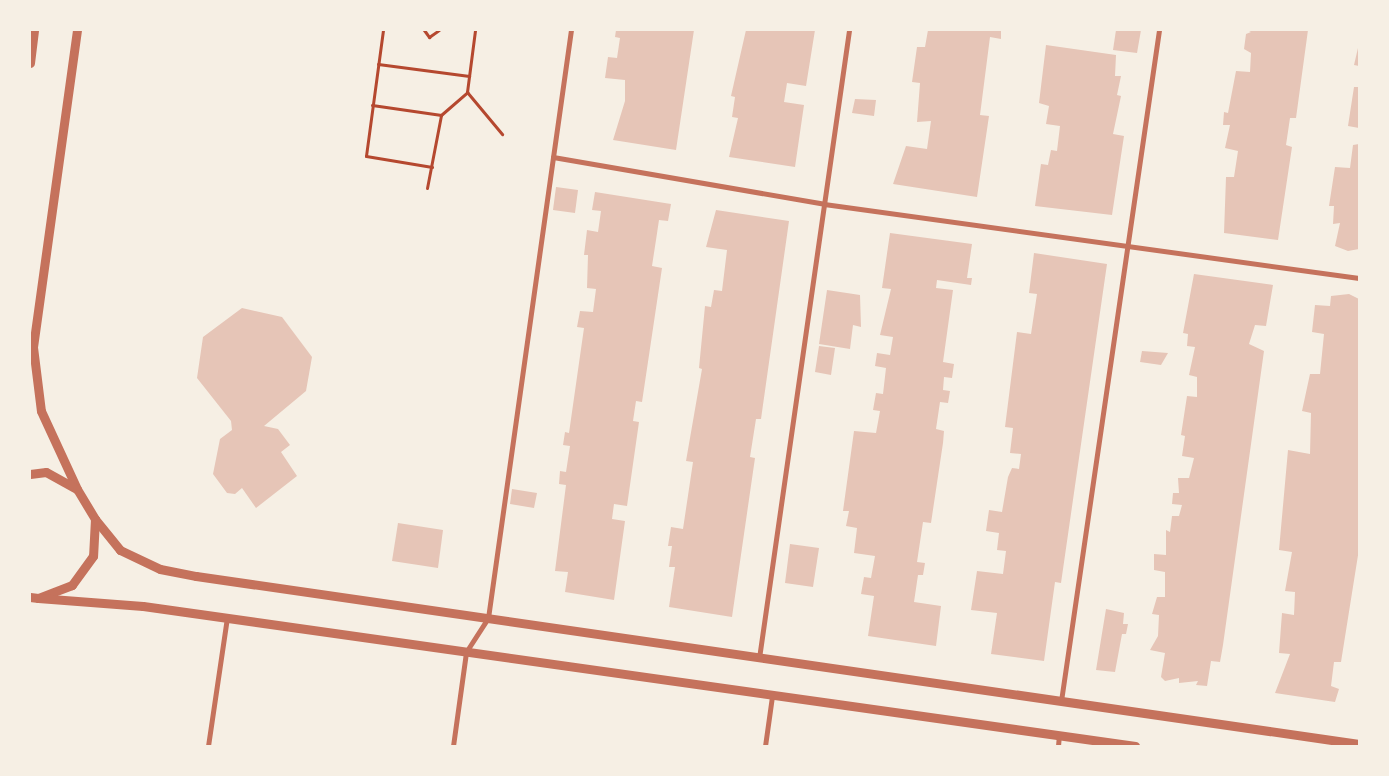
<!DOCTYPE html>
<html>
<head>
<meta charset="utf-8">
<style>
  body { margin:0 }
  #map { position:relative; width:1389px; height:776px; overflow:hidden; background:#f6efe4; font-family:Roboto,sans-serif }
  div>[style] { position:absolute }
  .building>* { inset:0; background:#e6c5b7 }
  .path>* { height:3px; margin:-1.5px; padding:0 1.5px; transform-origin:1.5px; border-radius:1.5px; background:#b5482f }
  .minor>* { height:5px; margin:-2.5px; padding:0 2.5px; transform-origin:2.5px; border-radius:2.5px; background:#c5725c }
  .tertiary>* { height:9px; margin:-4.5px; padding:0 4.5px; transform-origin:4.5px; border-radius:4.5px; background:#c5725c }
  span { translate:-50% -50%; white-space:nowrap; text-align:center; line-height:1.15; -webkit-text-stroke:4.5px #f6efe4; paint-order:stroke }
  .frame { position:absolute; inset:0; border:31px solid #f6efe4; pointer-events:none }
</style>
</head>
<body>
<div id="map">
  <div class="building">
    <i style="clip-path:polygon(616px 30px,694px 30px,676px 150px,613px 140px,625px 101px,625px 80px,605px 78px,608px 57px,617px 58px,620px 38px,615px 37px)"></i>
    <i style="clip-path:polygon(746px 30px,815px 30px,806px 86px,787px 83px,784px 102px,804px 105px,795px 167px,729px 157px,738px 118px,732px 117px,735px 97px,731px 96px)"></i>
    <i style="clip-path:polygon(928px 30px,1001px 30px,1001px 39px,990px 37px,980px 115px,989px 116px,977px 197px,893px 184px,906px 146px,927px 149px,931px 121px,917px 122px,920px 83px,912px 82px,917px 47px,925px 47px)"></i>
    <i style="clip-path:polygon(1116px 30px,1141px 30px,1137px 53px,1113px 50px)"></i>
    <i style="clip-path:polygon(1247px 30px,1308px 30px,1296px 118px,1290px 118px,1286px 145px,1292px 147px,1278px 240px,1224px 233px,1226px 177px,1234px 177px,1238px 151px,1225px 148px,1230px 125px,1223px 125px,1224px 112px,1228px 113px,1236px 71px,1250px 72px,1251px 53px,1244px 49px,1246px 34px,1251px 32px)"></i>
    <i style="clip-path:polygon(1046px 45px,1116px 55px,1115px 76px,1121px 76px,1117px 95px,1121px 96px,1113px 134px,1124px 136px,1112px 215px,1035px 206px,1041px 164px,1048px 165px,1051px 150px,1057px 151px,1060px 126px,1046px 124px,1049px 106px,1039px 103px)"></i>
    <i style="clip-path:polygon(1358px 48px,1359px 48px,1359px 66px,1354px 65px)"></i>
    <i style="clip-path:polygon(1354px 87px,1359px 87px,1359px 128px,1348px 126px)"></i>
    <i style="clip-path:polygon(855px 99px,876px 100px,874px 116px,852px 113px)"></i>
    <i style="clip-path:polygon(1359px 144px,1359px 249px,1348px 251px,1335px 246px,1340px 223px,1333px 224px,1334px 206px,1329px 206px,1335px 167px,1350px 168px,1353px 145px)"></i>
    <i style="clip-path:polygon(556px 187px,578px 190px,575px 213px,553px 210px)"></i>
    <i style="clip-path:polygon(595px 192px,671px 204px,668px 221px,659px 220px,656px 240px,652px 266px,662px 268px,642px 402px,636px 401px,633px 421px,639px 422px,627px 506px,614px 504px,612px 519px,625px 521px,614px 600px,565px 592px,568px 572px,555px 571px,566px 485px,559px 484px,560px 471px,566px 472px,570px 446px,563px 445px,565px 432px,569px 433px,584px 328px,577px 327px,580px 311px,593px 312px,596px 289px,587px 288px,588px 255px,584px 255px,587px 230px,598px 232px,601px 211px,592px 210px)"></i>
    <i style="clip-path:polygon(716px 210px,789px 221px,761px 419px,756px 419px,750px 457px,755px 458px,732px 617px,669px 607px,675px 567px,669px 567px,672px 546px,668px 546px,671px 527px,683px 529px,693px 462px,686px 461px,702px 369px,699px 368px,705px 306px,711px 307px,714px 290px,722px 291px,727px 250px,706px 247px)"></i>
    <i style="clip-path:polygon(890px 233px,972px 244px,967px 278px,972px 278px,971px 285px,937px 280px,936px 288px,953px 290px,943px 362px,954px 364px,952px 378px,944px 377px,943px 390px,950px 391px,948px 403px,940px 402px,936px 429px,944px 431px,943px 443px,931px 523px,923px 522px,917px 562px,925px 563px,923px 575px,918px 575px,914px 602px,941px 606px,936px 646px,868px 636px,874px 596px,861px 594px,864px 577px,871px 578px,875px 556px,854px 553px,857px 528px,846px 526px,849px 511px,843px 511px,854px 431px,876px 433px,880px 411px,873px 410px,876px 393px,883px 394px,886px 368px,875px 366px,877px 353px,890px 355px,893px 337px,880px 335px,891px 289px,882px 288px)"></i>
    <i style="clip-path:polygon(1034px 253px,1107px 264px,1061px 583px,1055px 582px,1044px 661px,991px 654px,997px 613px,971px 610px,977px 571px,1003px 574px,1006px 551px,997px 550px,999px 533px,986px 531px,989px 510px,1002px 512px,1008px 477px,1012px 468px,1019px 469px,1021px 454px,1010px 453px,1013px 428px,1005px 427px,1017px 332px,1031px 334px,1037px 294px,1029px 293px)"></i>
    <i style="clip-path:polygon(1194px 274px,1273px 285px,1266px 326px,1255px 325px,1249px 344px,1264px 351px,1223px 645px,1220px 662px,1211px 661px,1207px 686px,1196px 685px,1198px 681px,1179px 683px,1179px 678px,1165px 681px,1161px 677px,1165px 653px,1150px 650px,1158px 636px,1159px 615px,1152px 614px,1157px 597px,1165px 597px,1165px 572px,1154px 570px,1154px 554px,1166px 555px,1166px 530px,1170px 532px,1172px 516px,1179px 516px,1182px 505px,1172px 504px,1173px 493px,1179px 493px,1178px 478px,1189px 478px,1194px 458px,1182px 456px,1185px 436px,1181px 435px,1187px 396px,1197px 397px,1197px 377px,1189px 375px,1195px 347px,1187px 346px,1188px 334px,1183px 333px)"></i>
    <i style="clip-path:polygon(827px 290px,860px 295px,861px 327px,853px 325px,850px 349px,819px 344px)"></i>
    <i style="clip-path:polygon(1349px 294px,1359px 299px,1359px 549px,1341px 662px,1334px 662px,1331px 686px,1339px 689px,1335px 702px,1275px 693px,1290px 654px,1279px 653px,1282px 613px,1294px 615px,1295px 592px,1285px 591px,1292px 552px,1279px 550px,1288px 450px,1310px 454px,1311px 413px,1302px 411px,1310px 374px,1320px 374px,1324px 334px,1312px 332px,1315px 305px,1330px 306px,1331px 296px)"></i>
    <i style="clip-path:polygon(242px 308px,282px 317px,312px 357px,306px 391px,264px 426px,278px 429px,290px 445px,281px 452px,297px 476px,256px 508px,242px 488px,235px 494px,227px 493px,213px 474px,220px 439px,232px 430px,231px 421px,197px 378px,203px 337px)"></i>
    <i style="clip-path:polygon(819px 346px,835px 348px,831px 375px,815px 372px)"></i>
    <i style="clip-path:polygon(1142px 351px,1168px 353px,1161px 365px,1140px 362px)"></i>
    <i style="clip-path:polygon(512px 489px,537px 493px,534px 508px,510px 504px)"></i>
    <i style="clip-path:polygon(398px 523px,443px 530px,438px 568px,392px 561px)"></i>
    <i style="clip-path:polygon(790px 544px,819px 548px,813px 587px,785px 583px)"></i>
    <i style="clip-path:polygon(1106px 609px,1124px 613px,1123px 624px,1128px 624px,1126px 634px,1122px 634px,1115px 672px,1096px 670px)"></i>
  </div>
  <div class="path">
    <i style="left:383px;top:30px;width:127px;rotate:97.7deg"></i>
    <i style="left:366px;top:156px;width:67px;rotate:9.5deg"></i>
    <i style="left:424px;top:30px;width:9px;rotate:54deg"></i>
    <i style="left:429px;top:37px;width:12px;rotate:-35deg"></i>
    <i style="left:378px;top:64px;width:92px;rotate:7.5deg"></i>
    <i style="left:467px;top:92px;width:55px;rotate:50.2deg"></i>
    <i style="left:372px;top:105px;width:70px;rotate:8.2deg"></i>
    <i style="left:427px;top:188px;width:74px;rotate:-79.1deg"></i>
    <i style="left:441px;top:115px;width:35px;rotate:-41deg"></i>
    <i style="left:467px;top:92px;width:63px;rotate:-82.6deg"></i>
  </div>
  <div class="minor">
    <i style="left:553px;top:157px;width:275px;rotate:9.8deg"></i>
    <i style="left:824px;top:204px;width:540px;rotate:7.88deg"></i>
    <i style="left:759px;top:658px;width:634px;rotate:-81.84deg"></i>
    <i style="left:1061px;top:701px;width:678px;rotate:-81.69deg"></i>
    <i style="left:208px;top:746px;width:129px;rotate:-81.6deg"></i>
    <i style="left:453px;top:746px;width:95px;rotate:-82.1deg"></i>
    <i style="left:466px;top:652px;width:40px;rotate:-57.1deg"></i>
    <i style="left:488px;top:618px;width:594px;rotate:-81.97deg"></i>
    <i style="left:765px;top:746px;width:50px;rotate:-82deg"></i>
    <i style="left:1058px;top:746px;width:11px;rotate:-85deg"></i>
  </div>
  <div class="tertiary">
    <i style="left:77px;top:30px;width:320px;rotate:97.9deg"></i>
    <i style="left:33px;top:347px;width:64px;rotate:82.9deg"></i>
    <i style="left:41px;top:411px;width:86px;rotate:65.2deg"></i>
    <i style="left:30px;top:63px;width:33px;rotate:-83deg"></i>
    <i style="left:30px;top:474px;width:16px;rotate:-7deg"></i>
    <i style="left:46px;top:472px;width:35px;rotate:29deg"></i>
    <i style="left:77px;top:489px;width:35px;rotate:59deg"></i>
    <i style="left:95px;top:519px;width:37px;rotate:93deg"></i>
    <i style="left:93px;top:556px;width:36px;rotate:126deg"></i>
    <i style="left:72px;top:585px;width:36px;rotate:159deg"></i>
    <i style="left:38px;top:598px;width:8px;rotate:-173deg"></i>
    <i style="left:95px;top:519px;width:40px;rotate:51deg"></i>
    <i style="left:120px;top:550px;width:44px;rotate:25.4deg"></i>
    <i style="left:160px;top:569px;width:37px;rotate:11deg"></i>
    <i style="left:196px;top:576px;width:1175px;rotate:8.22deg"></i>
    <i style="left:38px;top:598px;width:105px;rotate:4.4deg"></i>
    <i style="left:143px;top:606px;width:1002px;rotate:8.03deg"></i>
  </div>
  <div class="frame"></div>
</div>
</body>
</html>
